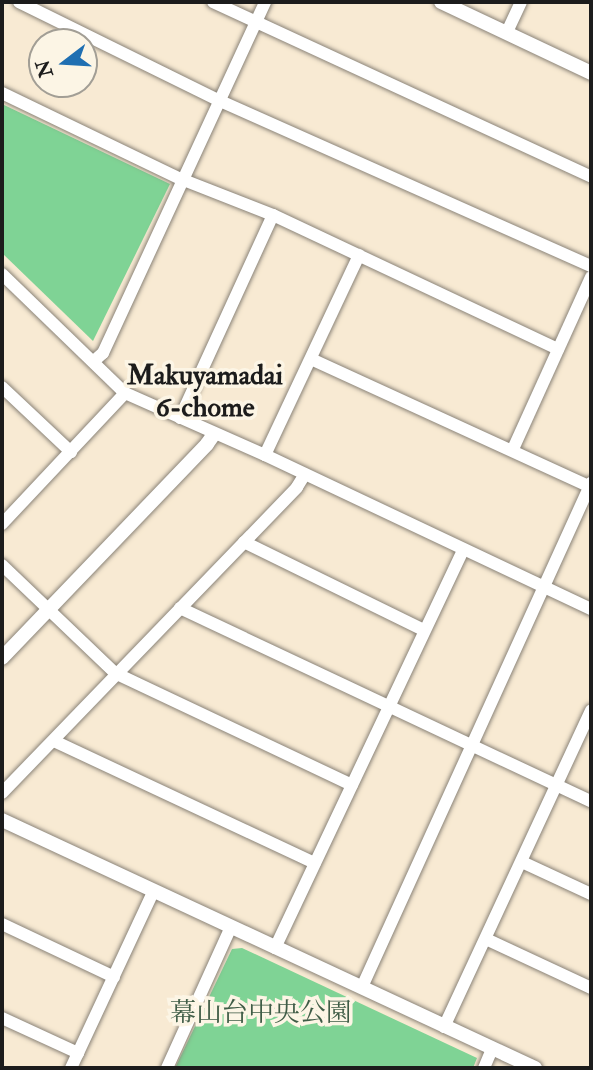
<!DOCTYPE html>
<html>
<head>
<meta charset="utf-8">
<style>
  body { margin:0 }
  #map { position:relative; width:593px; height:1070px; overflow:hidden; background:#f8ead3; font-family:"IM FELL Double Pica","Noto Serif JP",serif }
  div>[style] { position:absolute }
  .green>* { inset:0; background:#7fd395 }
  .roads { filter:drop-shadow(0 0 2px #8a8378) drop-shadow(0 0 2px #8a8378) }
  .minor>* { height:12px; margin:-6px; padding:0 6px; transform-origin:6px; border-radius:6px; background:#fff }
  .tertiary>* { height:14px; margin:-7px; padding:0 7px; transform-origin:7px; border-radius:7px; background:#fff }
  span { translate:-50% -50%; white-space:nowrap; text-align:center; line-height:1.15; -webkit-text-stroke:7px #fcf5e5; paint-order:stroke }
  .park-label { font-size:26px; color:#3f5c46 }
  .neighbourhood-label { font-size:28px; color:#1c1c1c; font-weight:700 }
  .frame { position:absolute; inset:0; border:4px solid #1c1c1c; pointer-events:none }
  .north { position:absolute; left:28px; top:28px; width:70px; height:70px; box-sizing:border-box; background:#fcf5e5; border:2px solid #a29e95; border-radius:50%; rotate:253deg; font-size:19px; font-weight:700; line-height:28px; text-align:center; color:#1c1c1c }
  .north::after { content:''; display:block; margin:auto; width:24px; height:32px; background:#1f6fb2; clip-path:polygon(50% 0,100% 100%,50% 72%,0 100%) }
</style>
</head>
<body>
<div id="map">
  <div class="green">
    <i style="clip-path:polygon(2px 104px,170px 184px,93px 341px,2px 253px)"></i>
    <i style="clip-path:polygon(242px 948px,477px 1058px,473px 1068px,175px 1068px,232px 949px)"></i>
  </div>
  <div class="roads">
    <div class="minor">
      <i style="left:19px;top:2px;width:222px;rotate:26.2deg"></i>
      <i style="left:218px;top:100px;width:408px;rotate:24deg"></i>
      <i style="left:213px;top:2px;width:417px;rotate:24.8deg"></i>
      <i style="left:507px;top:32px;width:33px;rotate:-65deg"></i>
      <i style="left:2px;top:93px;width:199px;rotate:25.7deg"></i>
      <i style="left:181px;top:179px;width:99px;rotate:21.4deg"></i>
      <i style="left:273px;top:215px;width:315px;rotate:25.2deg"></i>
      <i style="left:2px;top:274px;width:171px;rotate:44.1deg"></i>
      <i style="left:125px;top:393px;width:153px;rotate:23.9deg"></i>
      <i style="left:265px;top:455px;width:361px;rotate:25.3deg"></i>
      <i style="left:311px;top:359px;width:308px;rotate:24.6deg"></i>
      <i style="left:94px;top:361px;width:12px;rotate:-42deg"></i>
      <i style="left:103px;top:353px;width:387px;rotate:-65.2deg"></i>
      <i style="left:2px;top:387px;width:95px;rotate:43.3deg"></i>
      <i style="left:180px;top:418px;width:223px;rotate:-65.4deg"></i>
      <i style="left:513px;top:449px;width:189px;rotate:-65.6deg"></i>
      <i style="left:265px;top:455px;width:221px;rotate:-64.8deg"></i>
      <i style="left:2px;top:524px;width:180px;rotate:-46.8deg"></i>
      <i style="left:244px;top:542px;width:200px;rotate:26.1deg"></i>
      <i style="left:2px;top:565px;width:156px;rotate:43.7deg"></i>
      <i style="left:115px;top:673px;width:262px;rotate:25.3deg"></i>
      <i style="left:180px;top:608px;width:454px;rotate:25.2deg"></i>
      <i style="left:54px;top:741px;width:288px;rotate:25.1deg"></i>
      <i style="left:2px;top:793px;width:425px;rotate:-46deg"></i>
      <i style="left:297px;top:487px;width:15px;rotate:-58deg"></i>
      <i style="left:522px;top:862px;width:76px;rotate:24.9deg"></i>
      <i style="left:2px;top:924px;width:124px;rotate:25.3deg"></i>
      <i style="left:486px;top:939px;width:116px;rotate:25deg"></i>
      <i style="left:275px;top:948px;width:440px;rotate:-64.7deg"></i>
      <i style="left:362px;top:987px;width:554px;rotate:-65.56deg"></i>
      <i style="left:2px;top:1018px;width:84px;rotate:24.7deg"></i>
      <i style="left:444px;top:1027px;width:349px;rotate:-65.1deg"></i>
      <i style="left:71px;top:1068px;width:194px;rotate:-65deg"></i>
      <i style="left:167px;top:1068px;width:155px;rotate:-65.6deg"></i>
      <i style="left:484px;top:1068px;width:21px;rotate:-67deg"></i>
    </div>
    <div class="tertiary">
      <i style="left:441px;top:2px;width:166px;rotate:25.3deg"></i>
      <i style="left:2px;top:658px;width:296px;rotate:-46.2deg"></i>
      <i style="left:207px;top:444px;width:12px;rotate:-55deg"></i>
      <i style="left:2px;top:820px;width:588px;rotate:24.95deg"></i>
    </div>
  </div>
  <div class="park-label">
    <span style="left:261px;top:1014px">幕山台中央公園</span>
  </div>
  <div class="neighbourhood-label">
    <span style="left:205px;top:392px">Makuyamadai<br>6-chome</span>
  </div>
  <div class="frame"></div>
  <div class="north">N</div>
</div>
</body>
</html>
